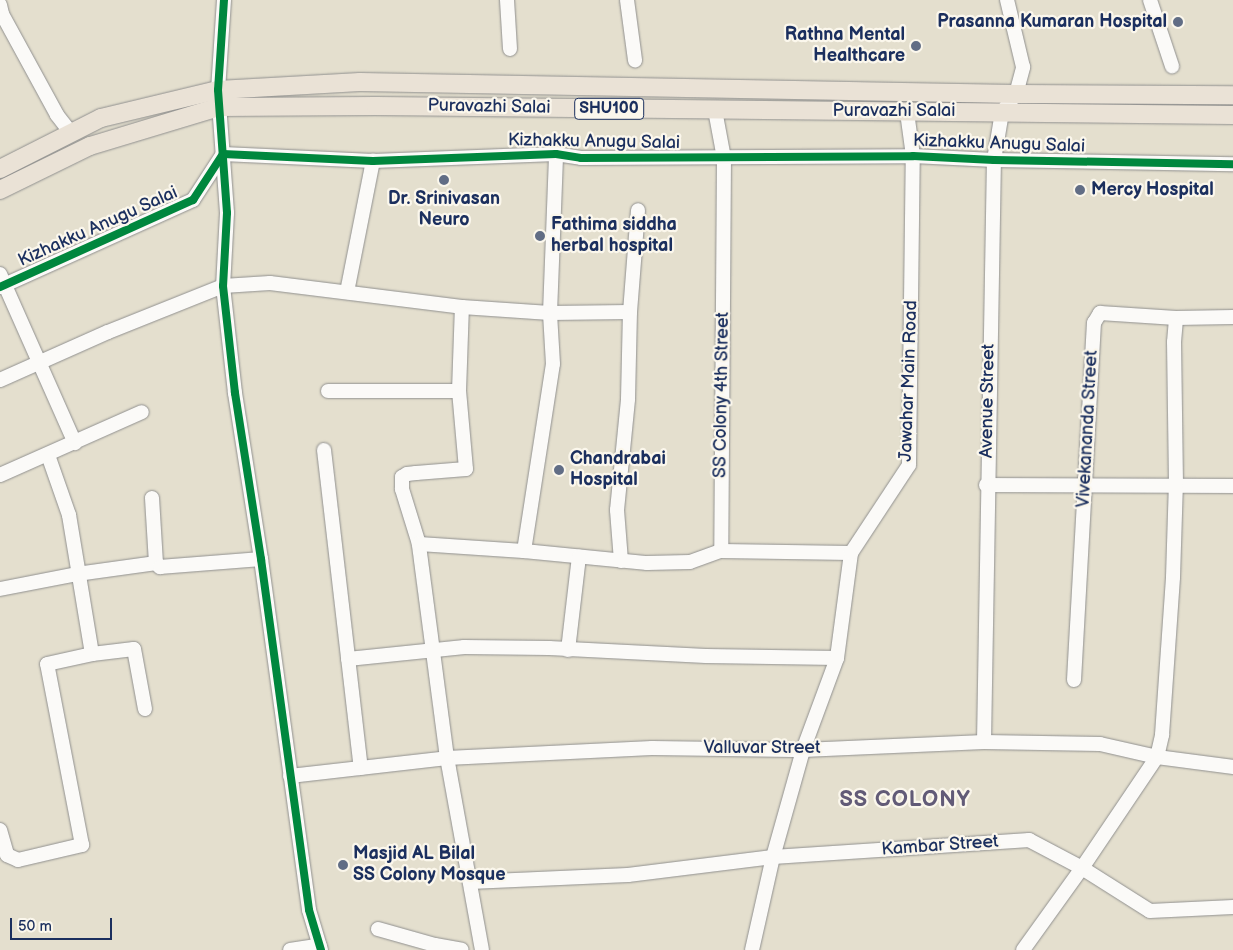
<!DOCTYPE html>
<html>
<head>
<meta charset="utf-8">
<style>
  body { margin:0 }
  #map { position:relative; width:1233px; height:950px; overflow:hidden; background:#e4dfce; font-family:"Balsamiq Sans",sans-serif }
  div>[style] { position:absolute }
  .roads { filter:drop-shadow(0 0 1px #90908f) drop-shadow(0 0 1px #90908f) }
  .minor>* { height:14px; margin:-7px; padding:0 7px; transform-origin:7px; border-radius:7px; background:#fbfaf8 }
  .major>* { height:18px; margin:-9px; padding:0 9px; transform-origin:9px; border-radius:9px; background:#eae2d6 }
  .cycleway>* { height:8px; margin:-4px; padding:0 4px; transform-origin:4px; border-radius:4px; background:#00873e }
  .dots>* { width:14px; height:14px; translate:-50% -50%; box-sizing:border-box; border:2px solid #fbf7ec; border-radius:50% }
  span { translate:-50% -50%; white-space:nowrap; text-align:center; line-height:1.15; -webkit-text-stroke:4.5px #fbf7ec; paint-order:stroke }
  .shield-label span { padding:1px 4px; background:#fbf7ec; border:1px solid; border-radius:4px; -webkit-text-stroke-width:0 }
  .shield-label { font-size:16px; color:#1b2f5e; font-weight:700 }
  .poi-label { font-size:18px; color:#1b2f5e; font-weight:700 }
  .right { translate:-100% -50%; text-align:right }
  .left { translate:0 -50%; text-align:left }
  .street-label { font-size:18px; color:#1b2f5e }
  .district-label { font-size:22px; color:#625b77; font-weight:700; letter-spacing:1px }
  .scale { position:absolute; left:10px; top:918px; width:102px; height:22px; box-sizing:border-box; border:2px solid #1b2f5e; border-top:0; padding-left:6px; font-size:15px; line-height:18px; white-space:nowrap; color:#1b2f5e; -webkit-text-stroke:4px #fbf7ec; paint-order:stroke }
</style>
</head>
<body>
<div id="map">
  <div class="roads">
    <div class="minor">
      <i style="left:224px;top:0;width:90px;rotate:93.8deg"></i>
      <i style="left:218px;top:90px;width:123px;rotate:85.8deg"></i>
      <i style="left:227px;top:213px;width:73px;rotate:93.1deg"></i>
      <i style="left:223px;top:286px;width:108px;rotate:83.6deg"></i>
      <i style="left:235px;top:393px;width:168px;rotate:81.1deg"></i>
      <i style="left:261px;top:559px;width:354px;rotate:82.2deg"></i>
      <i style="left:309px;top:910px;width:42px;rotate:73.3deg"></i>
      <i style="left:507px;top:0;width:49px;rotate:86.5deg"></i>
      <i style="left:627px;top:0;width:61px;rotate:82.4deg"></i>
      <i style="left:1150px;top:0;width:70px;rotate:71.6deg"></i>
      <i style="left:0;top:5px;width:9px;rotate:77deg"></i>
      <i style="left:2px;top:14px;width:115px;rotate:61.4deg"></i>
      <i style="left:57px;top:115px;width:23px;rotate:52deg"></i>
      <i style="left:715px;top:110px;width:49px;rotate:79.4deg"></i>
      <i style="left:724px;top:158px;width:393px;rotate:90.4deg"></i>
      <i style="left:721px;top:551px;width:130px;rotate:0.9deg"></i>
      <i style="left:0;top:274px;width:185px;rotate:66.1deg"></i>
      <i style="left:0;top:287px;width:212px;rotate:-24.3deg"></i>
      <i style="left:193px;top:200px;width:55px;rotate:-56.9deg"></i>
      <i style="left:223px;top:154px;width:150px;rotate:2.7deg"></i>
      <i style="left:373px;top:161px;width:183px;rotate:-2.2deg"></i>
      <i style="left:556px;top:154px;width:25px;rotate:9deg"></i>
      <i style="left:581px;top:158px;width:332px;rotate:-0.3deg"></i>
      <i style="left:913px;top:156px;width:81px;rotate:2.8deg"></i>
      <i style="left:994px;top:160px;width:239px;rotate:1deg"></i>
      <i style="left:347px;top:292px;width:134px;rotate:-78.8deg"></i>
      <i style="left:0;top:380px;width:118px;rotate:-24deg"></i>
      <i style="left:108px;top:332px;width:124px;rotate:-21.8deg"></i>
      <i style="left:223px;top:286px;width:47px;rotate:-3.7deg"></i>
      <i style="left:270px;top:283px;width:193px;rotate:7.1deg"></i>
      <i style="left:462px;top:307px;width:88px;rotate:3.9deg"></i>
      <i style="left:550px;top:313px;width:80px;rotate:-0.7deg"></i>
      <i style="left:328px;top:391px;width:131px"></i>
      <i style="left:324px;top:450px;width:320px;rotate:83.4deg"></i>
      <i style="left:48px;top:455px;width:64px;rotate:70.7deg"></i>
      <i style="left:69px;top:515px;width:141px;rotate:80.6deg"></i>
      <i style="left:0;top:475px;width:155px;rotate:-23.9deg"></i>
      <i style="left:986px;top:485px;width:247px;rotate:0.2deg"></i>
      <i style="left:152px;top:498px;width:65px;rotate:86.5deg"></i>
      <i style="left:419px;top:544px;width:58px;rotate:-107.2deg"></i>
      <i style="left:402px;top:489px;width:12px;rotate:-90deg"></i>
      <i style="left:402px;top:477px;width:6px;rotate:-31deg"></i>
      <i style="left:407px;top:474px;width:9px;rotate:-6deg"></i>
      <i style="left:416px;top:473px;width:50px;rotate:-4.6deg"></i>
      <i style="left:466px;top:469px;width:78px;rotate:-95.1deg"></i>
      <i style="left:459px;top:391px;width:84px;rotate:-88deg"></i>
      <i style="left:524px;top:551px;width:124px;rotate:5.6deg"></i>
      <i style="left:647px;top:563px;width:43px;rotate:-1.3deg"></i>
      <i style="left:690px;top:562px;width:33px;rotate:-20deg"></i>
      <i style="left:621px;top:561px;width:51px;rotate:-94.5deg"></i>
      <i style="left:617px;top:510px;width:112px;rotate:-84.3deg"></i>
      <i style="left:628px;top:399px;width:87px;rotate:-88.7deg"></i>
      <i style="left:630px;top:312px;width:102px;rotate:-85.5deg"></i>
      <i style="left:0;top:589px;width:78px;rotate:-11deg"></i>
      <i style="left:77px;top:574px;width:80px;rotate:-7.9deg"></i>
      <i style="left:156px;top:563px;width:6px;rotate:45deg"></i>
      <i style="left:160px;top:567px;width:101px;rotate:-4.5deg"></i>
      <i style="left:568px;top:650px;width:94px;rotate:-83.3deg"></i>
      <i style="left:348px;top:659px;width:117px;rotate:-5.9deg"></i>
      <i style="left:464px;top:647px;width:85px;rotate:0.7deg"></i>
      <i style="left:549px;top:648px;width:157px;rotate:2.9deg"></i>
      <i style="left:706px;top:656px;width:131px;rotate:0.9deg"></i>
      <i style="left:1074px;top:680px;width:358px;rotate:-86.8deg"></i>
      <i style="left:1094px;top:323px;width:12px;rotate:-59deg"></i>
      <i style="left:1100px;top:313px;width:76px;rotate:3.8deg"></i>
      <i style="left:1176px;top:318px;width:57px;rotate:-1deg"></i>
      <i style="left:984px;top:742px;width:582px;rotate:-89.02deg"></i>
      <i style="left:994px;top:160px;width:49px;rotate:-80.5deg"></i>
      <i style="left:1002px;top:112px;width:23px;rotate:-52deg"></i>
      <i style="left:1016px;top:94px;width:28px;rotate:-75deg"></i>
      <i style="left:1023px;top:67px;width:69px;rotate:-103.4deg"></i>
      <i style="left:290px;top:776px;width:158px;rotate:-6.5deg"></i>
      <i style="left:447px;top:758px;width:205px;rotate:-2.8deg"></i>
      <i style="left:652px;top:748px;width:151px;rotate:0.8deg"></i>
      <i style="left:803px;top:750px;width:181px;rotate:-2.5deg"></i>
      <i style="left:984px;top:742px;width:116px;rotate:1deg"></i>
      <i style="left:1100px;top:744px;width:58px;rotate:12.8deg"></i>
      <i style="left:1157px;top:757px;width:77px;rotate:7.5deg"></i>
      <i style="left:0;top:830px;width:26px;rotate:74deg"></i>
      <i style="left:7px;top:855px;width:12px;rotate:24deg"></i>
      <i style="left:18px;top:860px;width:66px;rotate:-13.2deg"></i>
      <i style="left:82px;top:845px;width:184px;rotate:-100.9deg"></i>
      <i style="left:47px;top:664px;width:46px;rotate:-12.5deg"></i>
      <i style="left:92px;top:654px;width:42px;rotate:-6.8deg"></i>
      <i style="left:134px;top:649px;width:61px;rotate:79.6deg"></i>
      <i style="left:470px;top:882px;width:158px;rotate:-2.5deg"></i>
      <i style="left:628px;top:875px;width:146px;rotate:-7.1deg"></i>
      <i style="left:773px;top:857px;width:257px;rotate:-3.8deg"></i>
      <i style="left:1029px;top:840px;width:60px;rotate:27.8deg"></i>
      <i style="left:1082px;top:868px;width:80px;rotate:32.3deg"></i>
      <i style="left:1150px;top:911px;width:83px;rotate:-2.8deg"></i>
      <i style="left:378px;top:929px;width:59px;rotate:15.7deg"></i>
      <i style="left:435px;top:945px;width:27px;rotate:10deg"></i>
      <i style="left:290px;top:950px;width:30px;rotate:-9deg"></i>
      <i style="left:482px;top:950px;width:195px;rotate:-100.3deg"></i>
      <i style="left:447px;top:758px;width:216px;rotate:-97.5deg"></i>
      <i style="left:419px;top:544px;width:105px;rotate:3.8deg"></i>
      <i style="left:524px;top:551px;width:189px;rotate:-81.2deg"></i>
      <i style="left:553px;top:364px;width:51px;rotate:-93.4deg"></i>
      <i style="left:550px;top:313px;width:159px;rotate:-87.8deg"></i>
      <i style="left:752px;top:950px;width:95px;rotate:-77.3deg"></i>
      <i style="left:773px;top:857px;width:111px;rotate:-74.3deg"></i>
      <i style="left:803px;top:750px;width:98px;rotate:-69.7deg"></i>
      <i style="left:837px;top:658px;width:106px;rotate:-82.4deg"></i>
      <i style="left:851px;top:553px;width:105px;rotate:-56.6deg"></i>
      <i style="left:909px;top:465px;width:309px;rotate:-89.3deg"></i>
      <i style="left:913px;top:156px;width:44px;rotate:-97.8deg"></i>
      <i style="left:1023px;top:950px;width:101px;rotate:-54.3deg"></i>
      <i style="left:1082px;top:868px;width:134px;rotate:-56deg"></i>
      <i style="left:1157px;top:757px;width:23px;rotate:-77deg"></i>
      <i style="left:1162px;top:735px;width:158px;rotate:-86deg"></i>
      <i style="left:1173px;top:577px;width:93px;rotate:-88.2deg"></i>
      <i style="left:1176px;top:484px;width:142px;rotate:-90.8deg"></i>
      <i style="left:1174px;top:342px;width:24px;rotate:-85deg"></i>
    </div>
    <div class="major">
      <i style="left:0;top:169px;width:113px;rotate:-26.8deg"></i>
      <i style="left:101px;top:118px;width:120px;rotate:-13.5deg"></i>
      <i style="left:218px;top:90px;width:142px;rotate:-3.2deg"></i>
      <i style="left:360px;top:82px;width:656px;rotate:1.05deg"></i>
      <i style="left:1016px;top:94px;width:217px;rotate:0.3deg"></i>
      <i style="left:0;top:190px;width:100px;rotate:-26.1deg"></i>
      <i style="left:90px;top:146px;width:135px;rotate:-16.8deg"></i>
      <i style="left:219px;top:107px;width:157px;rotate:-0.4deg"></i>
      <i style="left:376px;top:106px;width:857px;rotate:0.6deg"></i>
    </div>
  </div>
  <div class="cycleway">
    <i style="left:224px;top:0;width:90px;rotate:93.8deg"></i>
    <i style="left:218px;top:90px;width:123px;rotate:85.8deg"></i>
    <i style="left:227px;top:213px;width:73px;rotate:93.1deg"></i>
    <i style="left:223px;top:286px;width:108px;rotate:83.6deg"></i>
    <i style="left:235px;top:393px;width:168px;rotate:81.1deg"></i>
    <i style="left:261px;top:559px;width:354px;rotate:82.2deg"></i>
    <i style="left:309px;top:910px;width:42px;rotate:73.3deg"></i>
    <i style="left:0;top:287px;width:212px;rotate:-24.3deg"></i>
    <i style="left:193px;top:200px;width:55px;rotate:-56.9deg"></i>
    <i style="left:223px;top:154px;width:150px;rotate:2.7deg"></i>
    <i style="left:373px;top:161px;width:183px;rotate:-2.2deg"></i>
    <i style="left:556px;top:154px;width:25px;rotate:9deg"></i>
    <i style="left:581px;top:158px;width:332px;rotate:-0.3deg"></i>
    <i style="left:913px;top:156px;width:81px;rotate:2.8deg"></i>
    <i style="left:994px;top:160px;width:239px;rotate:1deg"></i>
  </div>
  <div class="dots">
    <i style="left:1178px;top:22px;background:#616d85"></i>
    <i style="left:916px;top:46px;background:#616d85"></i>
    <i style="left:444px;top:180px;background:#616d85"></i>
    <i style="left:1080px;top:190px;background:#616d85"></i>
    <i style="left:540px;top:236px;background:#616d85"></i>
    <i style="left:559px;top:470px;background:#616d85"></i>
    <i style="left:343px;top:865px;background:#616d85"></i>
  </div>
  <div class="shield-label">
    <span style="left:609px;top:109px">SHU100</span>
  </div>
  <div class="poi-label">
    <span class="right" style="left:1167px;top:22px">Prasanna Kumaran Hospital</span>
    <span class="right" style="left:905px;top:46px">Rathna Mental<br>Healthcare</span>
    <span class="left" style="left:1091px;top:190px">Mercy Hospital</span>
    <span style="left:444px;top:210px">Dr. Srinivasan<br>Neuro</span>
    <span class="left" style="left:551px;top:236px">Fathima siddha<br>herbal hospital</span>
    <span class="left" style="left:570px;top:470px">Chandrabai<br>Hospital</span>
    <span class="left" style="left:353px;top:865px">Masjid AL Bilal<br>SS Colony Mosque</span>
  </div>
  <div class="street-label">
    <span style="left:489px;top:107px;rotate:1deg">Puravazhi Salai</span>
    <span style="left:894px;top:111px">Puravazhi Salai</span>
    <span style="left:594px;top:142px;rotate:1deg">Kizhakku Anugu Salai</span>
    <span style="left:999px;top:144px;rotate:2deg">Kizhakku Anugu Salai</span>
    <span style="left:98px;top:227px;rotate:-24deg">Kizhakku Anugu Salai</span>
    <span style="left:909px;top:381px;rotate:-88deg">Jawahar Main Road</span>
    <span style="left:722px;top:395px;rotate:-89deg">SS Colony 4th Street</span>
    <span style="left:988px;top:401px;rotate:-89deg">Avenue Street</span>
    <span style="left:1088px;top:429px;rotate:-87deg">Vivekananda Street</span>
    <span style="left:762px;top:748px">Valluvar Street</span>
    <span style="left:940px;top:846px;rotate:-4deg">Kambar Street</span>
  </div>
  <div class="district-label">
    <span style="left:905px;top:800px">SS COLONY</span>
  </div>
  <div class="scale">50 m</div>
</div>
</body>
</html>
